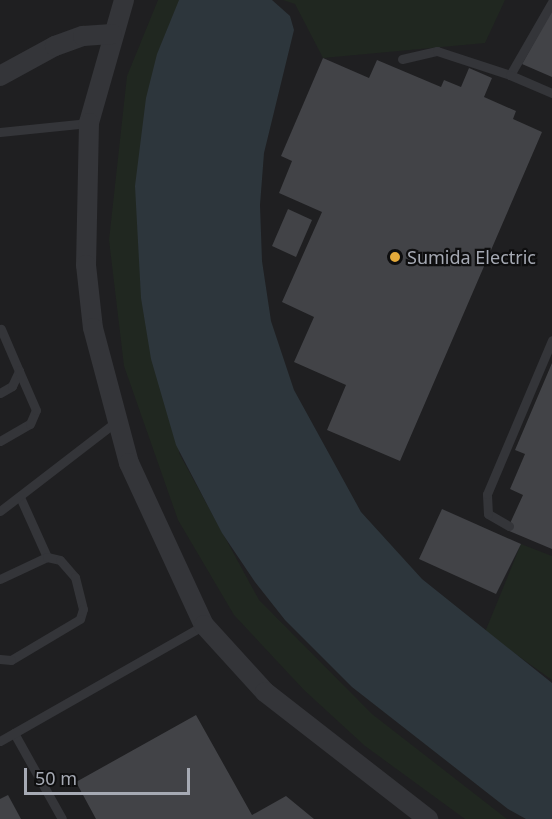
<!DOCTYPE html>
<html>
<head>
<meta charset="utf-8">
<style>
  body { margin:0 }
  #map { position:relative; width:552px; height:819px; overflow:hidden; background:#131314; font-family:"Noto Sans",sans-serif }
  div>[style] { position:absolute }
  .built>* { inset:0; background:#1f1f21 }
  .green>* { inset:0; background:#202720 }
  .water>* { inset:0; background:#2d363c }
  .building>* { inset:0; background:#424347 }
  .service>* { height:9px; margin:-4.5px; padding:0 4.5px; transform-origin:4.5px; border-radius:4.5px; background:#343539 }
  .minor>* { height:20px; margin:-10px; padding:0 10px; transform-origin:10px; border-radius:10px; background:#343539 }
  .dots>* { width:16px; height:16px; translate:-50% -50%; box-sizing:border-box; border:3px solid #0e0e0f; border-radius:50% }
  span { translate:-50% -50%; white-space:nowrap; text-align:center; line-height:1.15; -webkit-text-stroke:4.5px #0e0e0f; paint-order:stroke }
  .poi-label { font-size:18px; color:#a6aab4 }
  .left { translate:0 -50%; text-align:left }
  .scale { position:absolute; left:24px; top:768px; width:166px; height:27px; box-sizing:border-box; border:3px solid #a6aab4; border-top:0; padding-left:8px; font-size:18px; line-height:21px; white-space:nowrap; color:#a6aab4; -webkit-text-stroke:4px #0e0e0f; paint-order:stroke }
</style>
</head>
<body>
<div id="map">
  <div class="built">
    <i style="clip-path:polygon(0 0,552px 0,552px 819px,0 819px)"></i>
  </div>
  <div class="green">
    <i style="clip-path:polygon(158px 0,179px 0,179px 453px,259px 600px,372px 714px,507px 819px,465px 819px,365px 746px,304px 690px,234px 615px,178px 520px,124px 366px,109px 240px,127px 76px)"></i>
    <i style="clip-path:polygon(283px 0,505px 0,485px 43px,323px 58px,295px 4px)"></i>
    <i style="clip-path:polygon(521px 544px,552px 556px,552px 680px,485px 632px)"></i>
  </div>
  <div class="water">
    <i style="clip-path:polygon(179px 0,272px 0,290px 16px,294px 30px,264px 153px,260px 205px,262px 261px,271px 321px,294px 390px,361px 512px,422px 579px,552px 683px,552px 819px,526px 819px,508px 809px,352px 687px,285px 620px,255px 582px,222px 533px,176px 445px,151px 359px,141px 298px,135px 186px,146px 98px,157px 54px)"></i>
  </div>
  <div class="building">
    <i style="clip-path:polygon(552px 10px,552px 77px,522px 64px)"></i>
    <i style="clip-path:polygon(323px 58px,369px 78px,377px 60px,441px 87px,444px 80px,461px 87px,469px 68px,492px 78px,484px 97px,516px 111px,513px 119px,542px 132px,400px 461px,327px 430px,346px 385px,294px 362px,314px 317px,282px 302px,322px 212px,279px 193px,292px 161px,281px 156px)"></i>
    <i style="clip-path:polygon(288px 209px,312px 220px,296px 257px,272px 246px)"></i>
    <i style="clip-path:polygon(552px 363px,552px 549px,507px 530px,523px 495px,510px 489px,525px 454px,515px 450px)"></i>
    <i style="clip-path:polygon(442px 509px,521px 544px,496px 594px,419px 559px)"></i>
    <i style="clip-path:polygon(196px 715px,252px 815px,286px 796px,314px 819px,96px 819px,76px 782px)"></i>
    <i style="clip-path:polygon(8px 795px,21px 819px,0 819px,0 799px)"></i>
  </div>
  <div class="service">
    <i style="left:402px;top:59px;width:36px;rotate:-13deg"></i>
    <i style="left:437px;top:51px;width:77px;rotate:18.2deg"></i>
    <i style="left:510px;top:75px;width:84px;rotate:-60.1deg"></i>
    <i style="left:510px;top:75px;width:46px;rotate:23.2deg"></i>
    <i style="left:0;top:132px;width:89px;rotate:-5.8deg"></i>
    <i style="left:0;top:393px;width:14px;rotate:-30deg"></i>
    <i style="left:12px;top:386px;width:17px;rotate:-65deg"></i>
    <i style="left:19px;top:371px;width:46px;rotate:-113.2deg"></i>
    <i style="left:0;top:441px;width:34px;rotate:-30deg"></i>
    <i style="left:30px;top:424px;width:15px;rotate:-67deg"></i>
    <i style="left:36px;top:410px;width:43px;rotate:-113.6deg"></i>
    <i style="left:20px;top:497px;width:66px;rotate:65.8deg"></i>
    <i style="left:0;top:511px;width:148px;rotate:-37.6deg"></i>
    <i style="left:509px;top:526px;width:24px;rotate:-150deg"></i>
    <i style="left:488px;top:514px;width:20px;rotate:-93deg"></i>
    <i style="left:487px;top:494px;width:167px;rotate:-67.1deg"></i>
    <i style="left:0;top:579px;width:52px;rotate:-25.1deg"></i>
    <i style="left:47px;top:557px;width:13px;rotate:13deg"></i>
    <i style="left:60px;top:560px;width:23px;rotate:49deg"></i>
    <i style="left:75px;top:577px;width:33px;rotate:76deg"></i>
    <i style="left:83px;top:609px;width:10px;rotate:107deg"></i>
    <i style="left:80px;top:619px;width:80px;rotate:149.3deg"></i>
    <i style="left:11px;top:660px;width:11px;rotate:-175deg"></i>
    <i style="left:14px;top:733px;width:98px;rotate:60.8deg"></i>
    <i style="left:0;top:741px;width:235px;rotate:-29.6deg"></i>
  </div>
  <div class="minor">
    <i style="left:124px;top:0;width:128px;rotate:105.9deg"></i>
    <i style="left:89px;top:123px;width:142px;rotate:91.2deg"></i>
    <i style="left:86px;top:265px;width:63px;rotate:83.7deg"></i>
    <i style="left:93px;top:328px;width:140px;rotate:75.1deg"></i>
    <i style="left:129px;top:463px;width:179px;rotate:65.2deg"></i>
    <i style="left:204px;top:625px;width:91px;rotate:47.7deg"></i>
    <i style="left:265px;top:692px;width:207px;rotate:37.9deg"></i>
    <i style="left:0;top:76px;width:63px;rotate:-28.6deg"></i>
    <i style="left:55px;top:46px;width:30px;rotate:-20deg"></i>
    <i style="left:83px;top:36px;width:29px;rotate:-4deg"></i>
  </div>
  <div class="dots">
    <i style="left:395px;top:257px;background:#e4aa3b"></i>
  </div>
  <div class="poi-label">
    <span class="left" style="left:407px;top:257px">Sumida Electric</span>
  </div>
  <div class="scale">50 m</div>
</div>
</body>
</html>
